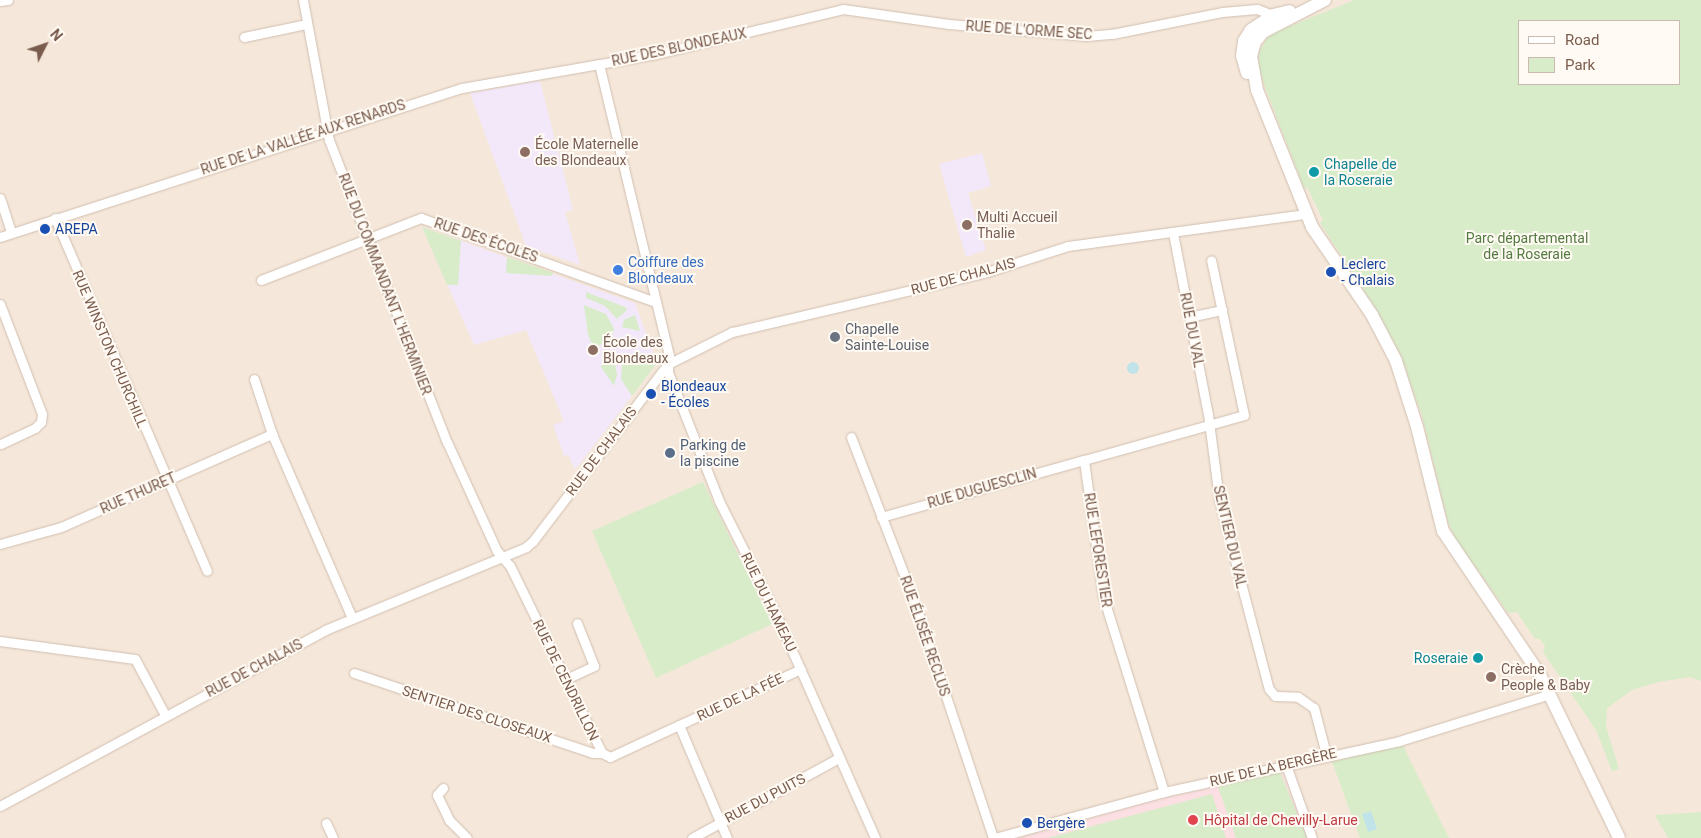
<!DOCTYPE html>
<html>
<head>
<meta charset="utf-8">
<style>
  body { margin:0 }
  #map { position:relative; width:1701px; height:838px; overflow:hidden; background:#fdf6ec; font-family:Roboto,sans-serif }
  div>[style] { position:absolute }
  .residential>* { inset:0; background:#f5e8da }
  .education>* { inset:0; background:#f3e8fa }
  .medical>* { inset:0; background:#fbdfe3 }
  .green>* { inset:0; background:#d8ecc9 }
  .water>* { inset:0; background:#bfe3e8 }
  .round { border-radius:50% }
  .roads { filter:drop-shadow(0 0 1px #d1beb0) drop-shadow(0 0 1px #d1beb0) }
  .minor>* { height:9px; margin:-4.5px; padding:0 4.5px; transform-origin:4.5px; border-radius:4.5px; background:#fff }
  .secondary>* { height:12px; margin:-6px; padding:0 6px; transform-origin:6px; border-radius:6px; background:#fff }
  .dots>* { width:14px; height:14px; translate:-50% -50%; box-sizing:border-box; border:2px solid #fffaf3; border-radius:50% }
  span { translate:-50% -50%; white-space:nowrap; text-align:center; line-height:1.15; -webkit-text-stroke:4px #fffaf3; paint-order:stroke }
  .street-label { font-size:14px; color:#7a5c4d }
  .education-label { font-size:14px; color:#785e54 }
  .left { translate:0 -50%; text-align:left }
  .culture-label { font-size:14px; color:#0d838f }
  .right { translate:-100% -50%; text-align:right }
  .transit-label { font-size:14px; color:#164399 }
  .park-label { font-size:14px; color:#537a41 }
  .shop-label { font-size:14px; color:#366cbe }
  .worship-label { font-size:14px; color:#5b616d }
  .service-label { font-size:14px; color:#4e5e75 }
  .health-label { font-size:14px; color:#be3a42 }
  .legend { position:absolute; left:1518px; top:20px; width:162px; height:65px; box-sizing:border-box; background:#fffaf3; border:1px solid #cabbb1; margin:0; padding:6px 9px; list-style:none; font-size:15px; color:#7a5c4d }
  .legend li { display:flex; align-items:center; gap:10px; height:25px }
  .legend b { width:25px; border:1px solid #cabbb1 }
  .north { position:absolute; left:20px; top:20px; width:50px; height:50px; -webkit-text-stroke:4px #fffaf3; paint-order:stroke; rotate:49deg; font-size:14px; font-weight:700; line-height:20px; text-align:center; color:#7a5c4d }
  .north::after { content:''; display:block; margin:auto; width:18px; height:22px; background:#7a5c4d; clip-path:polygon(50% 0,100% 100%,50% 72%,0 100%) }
</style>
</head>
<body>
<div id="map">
  <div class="residential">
    <i style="clip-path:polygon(evenodd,0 0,1701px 0,1701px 838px,0 838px,0 0,1520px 21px,1680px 21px,1680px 84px,1520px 84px,1520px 21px)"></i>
  </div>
  <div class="education">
    <i style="clip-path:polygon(540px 81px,573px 210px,565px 212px,580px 265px,526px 246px,470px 93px)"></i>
    <i style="clip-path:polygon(982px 153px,991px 186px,968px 193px,986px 250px,966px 257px,939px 164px)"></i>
    <i style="clip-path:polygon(422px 227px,635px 303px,657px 363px,575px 470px,568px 455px,564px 456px,553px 425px,564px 421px,526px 330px,474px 345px)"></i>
  </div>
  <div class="medical">
    <i style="clip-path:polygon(1281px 772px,1308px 838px,1021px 838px,1149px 802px)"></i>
  </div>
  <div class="green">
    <i style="clip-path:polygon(evenodd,1354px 0,1701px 0,1701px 681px,1690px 677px,1658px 682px,1632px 690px,1607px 708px,1606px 726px,1619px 769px,1612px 771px,1596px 730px,1543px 652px,1545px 646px,1540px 639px,1535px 639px,1517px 612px,1508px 613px,1455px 538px,1448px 522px,1422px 416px,1400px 353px,1376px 309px,1320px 223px,1323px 220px,1307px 187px,1304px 188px,1263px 82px,1258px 65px,1259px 52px,1269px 35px,1354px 0,1520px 21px,1680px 21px,1680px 84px,1520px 84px,1520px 21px)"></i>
    <i style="clip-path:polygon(422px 227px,461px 241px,458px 285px,447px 285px)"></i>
    <i style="clip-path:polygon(507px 257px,553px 273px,552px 276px,506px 273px)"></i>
    <i style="clip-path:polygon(586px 292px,625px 307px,627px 310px,617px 319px,605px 306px,586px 298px)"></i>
    <i style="clip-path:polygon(584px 305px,606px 314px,614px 329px,613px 335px,597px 347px,593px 347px,588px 335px)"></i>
    <i style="clip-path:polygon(635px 315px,640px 331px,622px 327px,624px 320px)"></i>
    <i style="clip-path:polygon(605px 354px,614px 359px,617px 374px,614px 386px,601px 367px)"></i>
    <i style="clip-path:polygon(654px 354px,657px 363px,632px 396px,621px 379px,622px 365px)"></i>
    <i style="clip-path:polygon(703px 482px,772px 624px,656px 678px,592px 531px)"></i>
    <i style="clip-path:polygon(1402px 743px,1410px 760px,1449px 838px,1360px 838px,1332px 762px)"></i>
    <i style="clip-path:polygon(1280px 772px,1307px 838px,1236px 838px,1218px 787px)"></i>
    <i style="clip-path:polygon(1212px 794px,1226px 838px,1048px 838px)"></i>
    <i style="clip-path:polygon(1701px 812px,1701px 838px,1668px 838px,1655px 815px)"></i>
  </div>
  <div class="water">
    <i class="round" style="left:1127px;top:362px;width:12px;height:12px"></i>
    <i style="clip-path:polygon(1371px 811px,1377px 829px,1368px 832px,1362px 814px)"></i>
  </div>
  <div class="roads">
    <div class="minor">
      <i style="left:303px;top:0;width:142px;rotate:79.5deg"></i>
      <i style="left:329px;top:140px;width:324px;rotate:68.7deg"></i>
      <i style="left:447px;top:442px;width:120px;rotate:65.4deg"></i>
      <i style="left:497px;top:551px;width:20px;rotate:49deg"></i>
      <i style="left:510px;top:566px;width:208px;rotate:63.8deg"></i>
      <i style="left:602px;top:753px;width:9px;rotate:27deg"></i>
      <i style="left:610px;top:757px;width:76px;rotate:-24.9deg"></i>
      <i style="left:679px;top:725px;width:123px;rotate:67deg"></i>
      <i style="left:0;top:1px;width:8px;rotate:-7deg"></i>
      <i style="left:843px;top:9px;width:107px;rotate:8.1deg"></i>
      <i style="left:949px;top:24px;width:139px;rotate:5deg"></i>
      <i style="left:1087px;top:36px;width:25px;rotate:-5deg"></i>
      <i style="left:1112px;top:34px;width:112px;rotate:-11.3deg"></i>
      <i style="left:1222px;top:12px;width:35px;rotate:-5deg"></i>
      <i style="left:1257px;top:9px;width:17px;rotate:21deg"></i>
      <i style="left:244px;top:37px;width:63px;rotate:-11.8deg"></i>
      <i style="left:599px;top:64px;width:300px;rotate:76.5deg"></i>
      <i style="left:669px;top:356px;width:16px;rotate:94deg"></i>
      <i style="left:668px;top:372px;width:139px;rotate:68.4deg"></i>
      <i style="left:719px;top:501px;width:124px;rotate:63.2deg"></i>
      <i style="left:775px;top:612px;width:247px;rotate:66.1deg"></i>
      <i style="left:0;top:198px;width:36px;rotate:72deg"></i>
      <i style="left:55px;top:218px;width:384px;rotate:66.7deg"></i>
      <i style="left:1173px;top:233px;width:184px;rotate:79.1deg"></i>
      <i style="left:1208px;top:414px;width:86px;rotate:82.6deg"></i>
      <i style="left:1219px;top:499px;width:196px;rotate:75.3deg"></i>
      <i style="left:1269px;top:689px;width:9px;rotate:49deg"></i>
      <i style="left:1275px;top:696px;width:23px;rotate:2deg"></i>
      <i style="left:1298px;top:697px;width:19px;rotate:35deg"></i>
      <i style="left:1314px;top:708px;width:48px;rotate:75.4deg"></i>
      <i style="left:0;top:237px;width:485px;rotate:-17.9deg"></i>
      <i style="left:462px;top:88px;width:197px;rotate:-9.9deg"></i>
      <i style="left:656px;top:54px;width:192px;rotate:-13.5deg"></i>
      <i style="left:261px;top:280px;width:172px;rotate:-21.2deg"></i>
      <i style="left:421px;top:218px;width:249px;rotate:19.7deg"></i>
      <i style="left:0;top:304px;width:118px;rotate:69.1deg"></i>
      <i style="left:42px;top:414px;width:8px;rotate:97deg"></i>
      <i style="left:41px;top:422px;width:8px;rotate:135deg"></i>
      <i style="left:35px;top:428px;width:38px;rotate:155deg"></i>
      <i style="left:1189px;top:317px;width:34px;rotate:-12deg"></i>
      <i style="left:254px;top:379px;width:58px;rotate:71.9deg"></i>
      <i style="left:272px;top:434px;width:201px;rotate:66.5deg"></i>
      <i style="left:851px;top:437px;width:178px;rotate:68.9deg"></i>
      <i style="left:915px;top:603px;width:248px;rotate:71.6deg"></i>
      <i style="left:881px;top:517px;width:211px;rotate:-15.7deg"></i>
      <i style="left:0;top:544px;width:63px;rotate:-15.6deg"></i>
      <i style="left:61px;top:527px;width:231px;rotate:-23.8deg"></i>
      <i style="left:0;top:641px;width:136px;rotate:7.6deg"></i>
      <i style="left:135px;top:659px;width:64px;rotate:61.8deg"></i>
      <i style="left:354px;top:673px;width:252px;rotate:18.5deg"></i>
      <i style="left:593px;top:753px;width:9px"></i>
      <i style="left:566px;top:679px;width:31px;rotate:-25deg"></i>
      <i style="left:594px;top:666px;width:46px;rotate:-111.6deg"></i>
      <i style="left:679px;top:725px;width:134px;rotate:-24.7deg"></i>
      <i style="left:1286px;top:765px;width:77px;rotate:70.4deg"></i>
      <i style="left:443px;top:788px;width:9px;rotate:131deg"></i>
      <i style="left:437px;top:795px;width:28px;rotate:64deg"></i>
      <i style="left:449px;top:820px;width:25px;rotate:45deg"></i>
      <i style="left:1164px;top:792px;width:205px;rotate:-107.3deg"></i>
      <i style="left:1103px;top:596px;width:137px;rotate:-98deg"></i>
      <i style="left:1084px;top:460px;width:166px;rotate:-15.7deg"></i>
      <i style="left:1244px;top:415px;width:158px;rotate:-102deg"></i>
      <i style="left:0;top:806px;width:370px;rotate:-28.4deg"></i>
      <i style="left:325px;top:630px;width:217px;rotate:-22.4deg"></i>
      <i style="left:526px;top:547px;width:9px;rotate:-41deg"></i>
      <i style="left:533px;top:541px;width:223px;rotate:-52.7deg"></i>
      <i style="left:668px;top:364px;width:72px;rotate:-26.6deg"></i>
      <i style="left:732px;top:332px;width:262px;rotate:-13.2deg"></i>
      <i style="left:987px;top:272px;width:85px;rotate:-17.8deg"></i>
      <i style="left:1068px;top:246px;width:240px;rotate:-7.7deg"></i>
      <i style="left:326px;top:823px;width:17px;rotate:65deg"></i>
      <i style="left:692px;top:838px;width:167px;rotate:-28.6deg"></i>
      <i style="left:995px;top:838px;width:175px;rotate:-15.2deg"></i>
      <i style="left:1164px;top:792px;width:240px;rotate:-12.2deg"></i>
      <i style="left:1399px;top:741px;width:158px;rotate:-17.3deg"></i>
    </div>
    <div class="secondary">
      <i style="left:1325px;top:0;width:70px;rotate:152.7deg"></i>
      <i style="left:1263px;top:32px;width:13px;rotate:129deg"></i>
      <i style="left:1255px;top:42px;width:15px;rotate:106deg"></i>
      <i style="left:1251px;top:56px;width:35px;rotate:80deg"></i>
      <i style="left:1257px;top:90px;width:148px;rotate:68.1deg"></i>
      <i style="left:1312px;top:227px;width:107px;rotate:55.7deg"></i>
      <i style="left:1372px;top:315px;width:52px;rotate:62.4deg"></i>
      <i style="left:1396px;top:361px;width:69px;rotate:72.3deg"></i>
      <i style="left:1417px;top:427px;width:107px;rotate:76deg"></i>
      <i style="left:1443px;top:531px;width:174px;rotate:56deg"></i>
      <i style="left:1540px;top:675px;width:181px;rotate:64.1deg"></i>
      <i style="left:1247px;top:73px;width:18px;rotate:-106deg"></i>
      <i style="left:1242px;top:56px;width:15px;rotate:-82deg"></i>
      <i style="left:1244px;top:41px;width:13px;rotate:-58deg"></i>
      <i style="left:1251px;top:30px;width:27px;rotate:-34deg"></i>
      <i style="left:1273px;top:15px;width:17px;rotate:-13deg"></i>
    </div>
  </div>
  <div class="dots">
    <i style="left:525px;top:152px;background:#8d6e63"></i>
    <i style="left:1314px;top:172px;background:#0f9aa8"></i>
    <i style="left:967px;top:225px;background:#8d6e63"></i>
    <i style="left:45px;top:229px;background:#1a4fb4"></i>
    <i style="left:618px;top:270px;background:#3f7fe0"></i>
    <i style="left:1331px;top:272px;background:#1a4fb4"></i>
    <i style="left:835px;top:337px;background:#6b7280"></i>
    <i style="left:593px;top:350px;background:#8d6e63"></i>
    <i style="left:651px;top:394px;background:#1a4fb4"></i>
    <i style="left:670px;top:453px;background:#5c6f8a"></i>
    <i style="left:1478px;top:658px;background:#0f9aa8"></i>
    <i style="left:1491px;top:677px;background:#8d6e63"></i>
    <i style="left:1193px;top:820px;background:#e0444e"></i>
    <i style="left:1027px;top:823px;background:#1a4fb4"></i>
  </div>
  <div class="street-label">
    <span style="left:1029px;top:30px;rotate:4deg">RUE DE L'ORME SEC</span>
    <span style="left:679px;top:47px;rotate:-12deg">RUE DES BLONDEAUX</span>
    <span style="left:303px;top:137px;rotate:-18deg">RUE DE LA VALLÉE AUX RENARDS</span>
    <span style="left:486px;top:240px;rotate:19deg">RUE DES ÉCOLES</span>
    <span style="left:963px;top:276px;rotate:-15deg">RUE DE CHALAIS</span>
    <span style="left:385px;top:284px;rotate:69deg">RUE DU COMMANDANT L'HERMINIER</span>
    <span style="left:1192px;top:330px;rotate:79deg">RUE DU VAL</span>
    <span style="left:110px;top:349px;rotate:67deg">RUE WINSTON CHURCHILL</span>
    <span style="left:601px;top:451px;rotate:-53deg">RUE DE CHALAIS</span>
    <span style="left:982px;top:488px;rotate:-16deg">RUE DUGUESCLIN</span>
    <span style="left:138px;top:493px;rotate:-24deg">RUE THURET</span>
    <span style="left:1230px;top:537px;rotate:77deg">SENTIER DU VAL</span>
    <span style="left:1098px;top:550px;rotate:81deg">RUE LEFORESTIER</span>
    <span style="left:769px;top:602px;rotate:64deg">RUE DU HAMEAU</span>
    <span style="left:925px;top:636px;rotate:71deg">RUE ÉLISÉE RECLUS</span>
    <span style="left:254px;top:668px;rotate:-28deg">RUE DE CHALAIS</span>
    <span style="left:566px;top:680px;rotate:64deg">RUE DE CENDRILLON</span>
    <span style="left:740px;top:697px;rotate:-25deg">RUE DE LA FÉE</span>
    <span style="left:477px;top:714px;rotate:18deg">SENTIER DES CLOSEAUX</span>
    <span style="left:1273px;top:767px;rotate:-13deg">RUE DE LA BERGÈRE</span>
    <span style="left:765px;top:798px;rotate:-28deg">RUE DU PUITS</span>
  </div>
  <div class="education-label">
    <span class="left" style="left:535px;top:152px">École Maternelle<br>des Blondeaux</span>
    <span class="left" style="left:977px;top:225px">Multi Accueil<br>Thalie</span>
    <span class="left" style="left:603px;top:350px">École des<br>Blondeaux</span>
    <span class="left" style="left:1501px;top:677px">Crèche<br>People &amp; Baby</span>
  </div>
  <div class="culture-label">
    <span class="left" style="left:1324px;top:172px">Chapelle de<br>la Roseraie</span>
    <span class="right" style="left:1468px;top:658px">Roseraie</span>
  </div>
  <div class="transit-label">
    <span class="left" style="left:55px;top:229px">AREPA</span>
    <span class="left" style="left:1341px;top:272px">Leclerc<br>- Chalais</span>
    <span class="left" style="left:661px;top:394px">Blondeaux<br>- Écoles</span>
    <span class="left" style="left:1037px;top:823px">Bergère</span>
  </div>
  <div class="park-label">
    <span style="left:1527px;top:246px">Parc départemental<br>de la Roseraie</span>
  </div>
  <div class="shop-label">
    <span class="left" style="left:628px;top:270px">Coiffure des<br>Blondeaux</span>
  </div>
  <div class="worship-label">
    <span class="left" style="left:845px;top:337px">Chapelle<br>Sainte-Louise</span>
  </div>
  <div class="service-label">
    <span class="left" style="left:680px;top:453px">Parking de<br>la piscine</span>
  </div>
  <div class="health-label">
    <span class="left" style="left:1204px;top:820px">Hôpital de Chevilly-Larue</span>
  </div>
  <ul class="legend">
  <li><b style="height:6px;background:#fff"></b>Road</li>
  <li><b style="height:14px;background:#d8ecc9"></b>Park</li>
  </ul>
  <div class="north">N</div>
</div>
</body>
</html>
